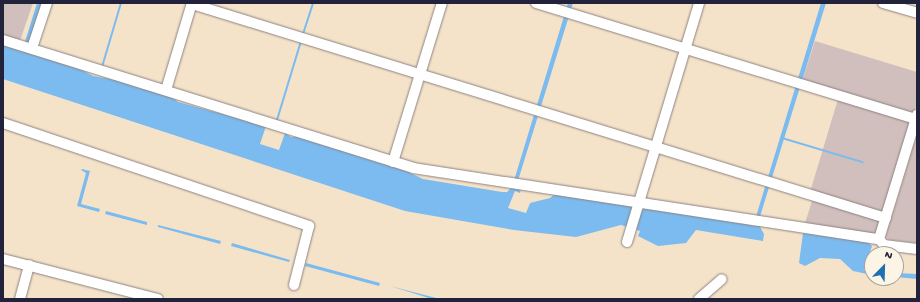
<!DOCTYPE html>
<html>
<head>
<meta charset="utf-8">
<style>
  body { margin:0 }
  #map { position:relative; width:920px; height:302px; overflow:hidden; background:#f5e3c9; font-family:"Gochi Hand",sans-serif }
  div>[style] { position:absolute }
  .industrial>* { inset:0; background:#d1bfbd }
  .water>* { inset:0; background:#7bbbef }
  .stream>* { height:2px; margin:-1px; padding:0 1px; transform-origin:1px; border-radius:1px; background:#7bbbef }
  .roads { filter:drop-shadow(0 0 1px #8c8282) drop-shadow(0 0 1px #8c8282) }
  .minor>* { height:10px; margin:-5px; padding:0 5px; transform-origin:5px; border-radius:5px; background:#fff }
  span { translate:-50% -50%; white-space:nowrap; text-align:center; line-height:1.15; -webkit-text-stroke:4px #fcf5e5; paint-order:stroke }
  .frame { position:absolute; inset:0; border:4px solid #22223b; pointer-events:none }
  .north { position:absolute; left:864px; top:246px; width:40px; height:40px; box-sizing:border-box; background:#fcf5e5; border:1px solid #a5a1a1; border-radius:50%; rotate:23deg; font-size:11px; font-weight:700; line-height:16px; text-align:center; color:#22223b }
  .north::after { content:''; display:block; margin:auto; width:14px; height:18px; background:#1f6fb2; clip-path:polygon(50% 0,100% 100%,50% 72%,0 100%) }
</style>
</head>
<body>
<div id="map">
  <div class="industrial">
    <i style="clip-path:polygon(3px 3px,33px 3px,21px 38px,18px 41px,3px 37px)"></i>
    <i style="clip-path:polygon(815px 41px,917px 72px,917px 102px,914px 113px,911px 114px,802px 81px)"></i>
    <i style="clip-path:polygon(838px 99px,911px 122px,883px 212px,810px 192px)"></i>
    <i style="clip-path:polygon(917px 134px,917px 243px,889px 240px,886px 236px)"></i>
    <i style="clip-path:polygon(813px 198px,881px 219px,877px 235px,804px 226px)"></i>
  </div>
  <div class="water">
    <i style="clip-path:polygon(37px 3px,42px 3px,27px 49px,80px 69px,93px 76px,126px 82px,136px 87px,171px 96px,178px 102px,266px 126px,260px 144px,279px 150px,285px 133px,291px 137px,301px 137px,404px 170px,423px 179px,502px 192px,507px 192px,512px 187px,568px 3px,573px 3px,516px 187px,521px 188px,520px 193px,515px 191px,508px 208px,526px 213px,530px 203px,550px 198px,555px 194px,629px 205px,640px 211px,649px 207px,754px 223px,821px 3px,826px 3px,758px 223px,764px 234px,763px 241px,696px 230px,686px 243px,658px 246px,638px 236px,640px 231px,621px 225px,576px 237px,514px 230px,405px 211px,3px 79px,3px 43px,23px 48px)"></i>
    <i style="clip-path:polygon(82px 169px,90px 171px,81px 204px,100px 209px,99px 212px,77px 206px,86px 173px,81px 170px)"></i>
    <i style="clip-path:polygon(106px 211px,147px 222px,147px 225px,105px 214px)"></i>
    <i style="clip-path:polygon(158px 225px,221px 241px,220px 244px,158px 227px)"></i>
    <i style="clip-path:polygon(803px 233px,868px 242px,872px 246px,864px 270px,872px 271px,872px 275px,853px 271px,840px 259px,820px 258px,805px 266px,799px 263px)"></i>
    <i style="clip-path:polygon(232px 243px,290px 260px,289px 262px,231px 246px)"></i>
    <i style="clip-path:polygon(306px 263px,380px 283px,379px 286px,305px 266px)"></i>
    <i style="clip-path:polygon(896px 273px,917px 274px,917px 279px,896px 277px)"></i>
    <i style="clip-path:polygon(390px 286px,440px 299px,432px 299px)"></i>
  </div>
  <div class="stream">
    <i style="left:303px;top:34px;width:33px;rotate:-72deg"></i>
    <i style="left:102px;top:67px;width:67px;rotate:-73.5deg"></i>
    <i style="left:277px;top:120px;width:83px;rotate:-73.1deg"></i>
    <i style="left:782px;top:138px;width:84px;rotate:16.7deg"></i>
  </div>
  <div class="roads">
    <div class="minor">
      <i style="left:536px;top:3px;width:397px;rotate:17deg"></i>
      <i style="left:883px;top:3px;width:35px;rotate:16deg"></i>
      <i style="left:192px;top:4px;width:726px;rotate:17.14deg"></i>
      <i style="left:3px;top:40px;width:430px;rotate:17.3deg"></i>
      <i style="left:413px;top:168px;width:471px;rotate:8.7deg"></i>
      <i style="left:879px;top:239px;width:8px;rotate:50deg"></i>
      <i style="left:884px;top:245px;width:33px;rotate:7deg"></i>
      <i style="left:32px;top:48px;width:47px;rotate:-71.6deg"></i>
      <i style="left:166px;top:90px;width:91px;rotate:-73.4deg"></i>
      <i style="left:3px;top:123px;width:323px;rotate:18.6deg"></i>
      <i style="left:309px;top:226px;width:61px;rotate:104.3deg"></i>
      <i style="left:393px;top:162px;width:166px;rotate:-72.9deg"></i>
      <i style="left:879px;top:239px;width:130px;rotate:-73deg"></i>
      <i style="left:627px;top:242px;width:250px;rotate:-73.2deg"></i>
      <i style="left:3px;top:259px;width:160px;rotate:14.5deg"></i>
      <i style="left:20px;top:299px;width:35px;rotate:-75deg"></i>
      <i style="left:699px;top:299px;width:30px;rotate:-41deg"></i>
    </div>
  </div>
  <div class="frame"></div>
  <div class="north">N</div>
</div>
</body>
</html>
